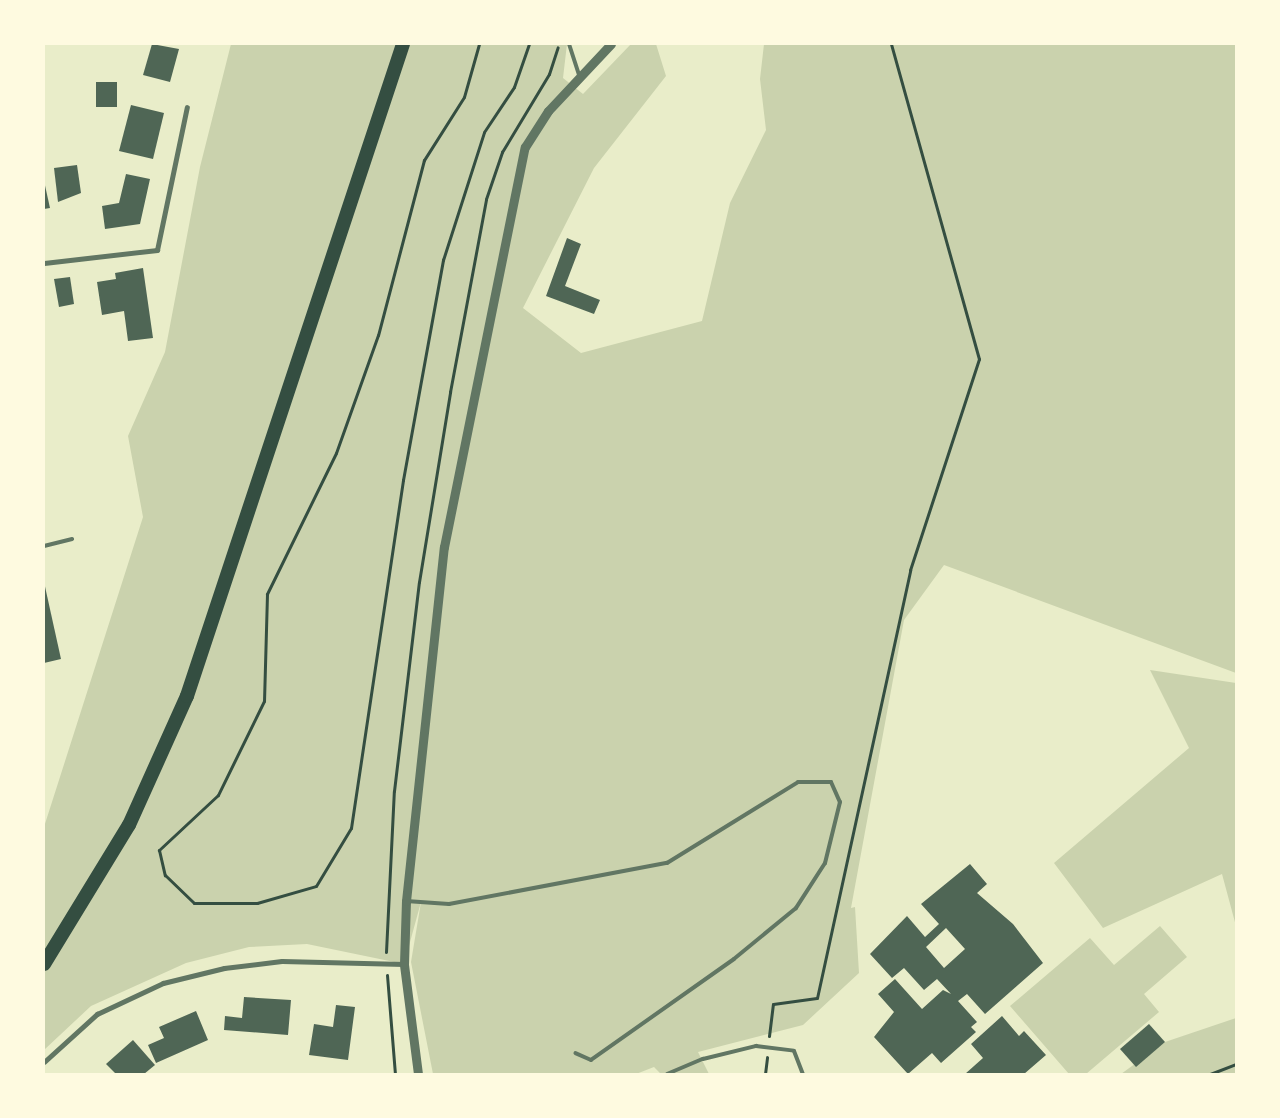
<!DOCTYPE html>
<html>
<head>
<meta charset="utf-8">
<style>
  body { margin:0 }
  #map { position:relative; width:1280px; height:1118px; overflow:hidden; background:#e9edc9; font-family:Commissioner,sans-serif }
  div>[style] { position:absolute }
  .green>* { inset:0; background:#cad2ad }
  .building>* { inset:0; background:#4f6655 }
  .path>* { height:3px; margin:-1.5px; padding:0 1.5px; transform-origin:1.5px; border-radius:1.5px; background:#344e41 }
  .service>* { height:4px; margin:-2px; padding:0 2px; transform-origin:2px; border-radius:2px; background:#617663 }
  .minor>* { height:5px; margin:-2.5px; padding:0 2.5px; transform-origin:2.5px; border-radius:2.5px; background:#617663 }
  .tertiary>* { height:9px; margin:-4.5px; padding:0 4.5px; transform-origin:4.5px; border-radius:4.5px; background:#617663 }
  .trunk>* { height:14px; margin:-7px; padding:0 7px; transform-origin:7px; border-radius:7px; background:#344e41 }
  span { translate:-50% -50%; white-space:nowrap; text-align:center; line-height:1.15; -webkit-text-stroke:5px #fefae0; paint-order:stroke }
  .frame { position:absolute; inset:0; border:45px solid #fefae0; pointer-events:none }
</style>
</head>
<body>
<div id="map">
  <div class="green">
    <i style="clip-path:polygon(231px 44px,567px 44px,563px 78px,583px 94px,631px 44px,656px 44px,666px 76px,594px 168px,523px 308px,581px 353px,702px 321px,730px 203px,766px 130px,760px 79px,764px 44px,1236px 44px,1236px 673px,944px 565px,904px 620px,851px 908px,855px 907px,859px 973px,803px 1025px,698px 1052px,709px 1074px,661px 1074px,654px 1067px,636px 1074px,433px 1074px,411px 962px,421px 902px,404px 964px,307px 944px,249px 947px,186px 963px,91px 1006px,44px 1050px,44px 827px,143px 517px,128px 436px,165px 352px,200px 167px)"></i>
    <i style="clip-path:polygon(1150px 670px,1236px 683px,1236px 926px,1222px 874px,1103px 928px,1054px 863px,1189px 748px)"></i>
    <i style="clip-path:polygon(1160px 926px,1187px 957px,1144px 994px,1159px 1012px,1086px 1074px,1069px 1074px,1010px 1006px,1090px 938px,1114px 965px)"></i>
    <i style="clip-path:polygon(1236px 1018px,1236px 1074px,1121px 1074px,1165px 1042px)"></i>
  </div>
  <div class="building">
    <i style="clip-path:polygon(152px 44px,179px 49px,170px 82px,143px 75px)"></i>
    <i style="clip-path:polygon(96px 82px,117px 82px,117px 107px,96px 107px)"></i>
    <i style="clip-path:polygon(131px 105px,164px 113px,153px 159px,119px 151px)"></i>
    <i style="clip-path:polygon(77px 165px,81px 193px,58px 202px,54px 168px)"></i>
    <i style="clip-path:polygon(126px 174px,150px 179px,140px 224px,105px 229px,102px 206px,119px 203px)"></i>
    <i style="clip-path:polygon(44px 181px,50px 208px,44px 209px)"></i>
    <i style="clip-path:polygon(567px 238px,581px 244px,565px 286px,600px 300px,594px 314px,546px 296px)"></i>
    <i style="clip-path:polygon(143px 268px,153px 338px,128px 341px,124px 311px,102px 315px,97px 282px,116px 279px,115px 273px)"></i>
    <i style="clip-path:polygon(70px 277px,74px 304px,59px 307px,54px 279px)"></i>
    <i style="clip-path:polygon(44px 582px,61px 659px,44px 663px)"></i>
    <i style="clip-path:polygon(evenodd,970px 864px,987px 884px,977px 893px,1013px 924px,1043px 963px,985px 1014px,967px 994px,958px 1001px,977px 1022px,971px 1027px,976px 1032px,941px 1063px,932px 1053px,908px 1074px,874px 1037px,894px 1012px,878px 994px,895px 979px,922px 1009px,943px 990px,951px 994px,937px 979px,924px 990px,904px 968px,892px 978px,870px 954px,907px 916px,925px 937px,939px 924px,921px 904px,970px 864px,946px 928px,965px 949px,944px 968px,926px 947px,946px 928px)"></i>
    <i style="clip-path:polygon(244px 997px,291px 1000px,288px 1035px,224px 1030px,225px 1016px,242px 1018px)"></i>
    <i style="clip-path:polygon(336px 1005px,355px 1007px,348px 1060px,309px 1055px,314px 1024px,333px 1027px)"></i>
    <i style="clip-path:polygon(196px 1011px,208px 1040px,156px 1063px,148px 1045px,164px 1038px,159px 1027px)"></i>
    <i style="clip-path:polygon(1002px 1016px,1019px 1036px,1024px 1031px,1046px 1055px,1024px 1074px,965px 1074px,983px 1058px,971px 1044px)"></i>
    <i style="clip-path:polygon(1149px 1024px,1165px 1042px,1136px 1067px,1120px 1049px)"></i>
    <i style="clip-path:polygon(133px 1040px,155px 1065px,144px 1074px,116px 1074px,106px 1064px)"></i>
  </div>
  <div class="path">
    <i style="left:479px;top:44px;width:55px;rotate:105.8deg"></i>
    <i style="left:464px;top:97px;width:75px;rotate:122.4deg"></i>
    <i style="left:424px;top:160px;width:181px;rotate:104.7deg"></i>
    <i style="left:378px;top:335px;width:125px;rotate:109.6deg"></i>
    <i style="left:336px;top:453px;width:157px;rotate:116.1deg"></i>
    <i style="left:267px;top:594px;width:107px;rotate:91.6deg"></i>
    <i style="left:264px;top:701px;width:105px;rotate:116.1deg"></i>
    <i style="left:218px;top:795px;width:81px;rotate:137deg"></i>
    <i style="left:159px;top:850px;width:26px;rotate:77deg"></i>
    <i style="left:165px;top:875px;width:40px;rotate:44deg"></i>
    <i style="left:194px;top:903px;width:63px"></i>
    <i style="left:257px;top:903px;width:61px;rotate:-16.1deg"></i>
    <i style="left:316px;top:886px;width:68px;rotate:-58.9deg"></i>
    <i style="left:351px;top:828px;width:352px;rotate:-81.5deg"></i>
    <i style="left:403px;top:480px;width:224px;rotate:-79.7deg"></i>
    <i style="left:443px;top:260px;width:134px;rotate:-72.2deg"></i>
    <i style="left:484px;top:132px;width:54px;rotate:-56.3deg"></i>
    <i style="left:514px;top:87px;width:46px;rotate:-70.8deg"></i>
    <i style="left:386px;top:952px;width:161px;rotate:-87.2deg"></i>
    <i style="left:394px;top:791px;width:210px;rotate:-83.2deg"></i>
    <i style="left:419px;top:582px;width:193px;rotate:-80.7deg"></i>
    <i style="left:450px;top:392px;width:196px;rotate:-79.4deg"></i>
    <i style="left:486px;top:199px;width:50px;rotate:-71.2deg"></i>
    <i style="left:502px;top:152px;width:91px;rotate:-58.9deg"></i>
    <i style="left:549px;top:74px;width:28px;rotate:-72deg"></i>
    <i style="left:387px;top:975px;width:99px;rotate:85.4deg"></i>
    <i style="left:769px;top:1036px;width:32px;rotate:-83deg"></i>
    <i style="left:773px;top:1004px;width:44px;rotate:-7.8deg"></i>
    <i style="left:817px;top:998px;width:438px;rotate:-77.7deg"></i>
    <i style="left:910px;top:570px;width:222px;rotate:-71.9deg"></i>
    <i style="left:979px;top:359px;width:327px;rotate:-105.6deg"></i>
    <i style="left:765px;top:1074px;width:17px;rotate:-83deg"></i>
    <i style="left:1210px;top:1074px;width:28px;rotate:-21deg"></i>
  </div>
  <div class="service">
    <i style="left:569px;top:44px;width:33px;rotate:72deg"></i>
    <i style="left:44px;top:546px;width:29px;rotate:-14deg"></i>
    <i style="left:406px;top:901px;width:43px;rotate:4deg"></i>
    <i style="left:449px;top:904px;width:222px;rotate:-10.7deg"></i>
    <i style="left:667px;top:863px;width:154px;rotate:-31.7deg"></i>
    <i style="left:798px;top:782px;width:33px"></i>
    <i style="left:831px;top:782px;width:22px;rotate:66deg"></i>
    <i style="left:840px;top:802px;width:63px;rotate:103.8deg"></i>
    <i style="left:825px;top:863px;width:54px;rotate:122.8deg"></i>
    <i style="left:796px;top:908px;width:80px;rotate:140.6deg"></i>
    <i style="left:734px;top:959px;width:175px;rotate:144.8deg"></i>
    <i style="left:591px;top:1060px;width:17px;rotate:-156deg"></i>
    <i style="left:667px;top:1074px;width:39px;rotate:-23deg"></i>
    <i style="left:703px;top:1059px;width:55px;rotate:-13.8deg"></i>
    <i style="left:756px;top:1046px;width:38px;rotate:7deg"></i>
    <i style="left:794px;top:1051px;width:25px;rotate:69deg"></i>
  </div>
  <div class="minor">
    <i style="left:44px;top:263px;width:114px;rotate:-6.6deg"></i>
    <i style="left:157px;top:250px;width:146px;rotate:-78.2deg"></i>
    <i style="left:44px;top:1062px;width:72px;rotate:-42.2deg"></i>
    <i style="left:97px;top:1014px;width:73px;rotate:-25.2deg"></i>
    <i style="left:163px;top:983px;width:63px;rotate:-13.8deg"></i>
    <i style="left:224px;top:968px;width:58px;rotate:-6.9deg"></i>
    <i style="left:282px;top:961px;width:122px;rotate:1.4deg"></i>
  </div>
  <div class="tertiary">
    <i style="left:418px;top:1074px;width:111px;rotate:-97.3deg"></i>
    <i style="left:404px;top:964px;width:63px;rotate:-88.2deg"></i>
    <i style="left:406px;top:901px;width:356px;rotate:-83.9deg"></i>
    <i style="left:444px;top:547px;width:408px;rotate:-78.6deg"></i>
    <i style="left:525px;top:147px;width:43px;rotate:-57.4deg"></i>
    <i style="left:548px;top:111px;width:92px;rotate:-46.8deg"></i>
  </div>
  <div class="trunk">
    <i style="left:44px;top:964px;width:163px;rotate:-58.6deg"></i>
    <i style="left:129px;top:825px;width:141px;rotate:-65.8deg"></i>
    <i style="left:187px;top:696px;width:687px;rotate:-71.67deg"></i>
  </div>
  <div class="frame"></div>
</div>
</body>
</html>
